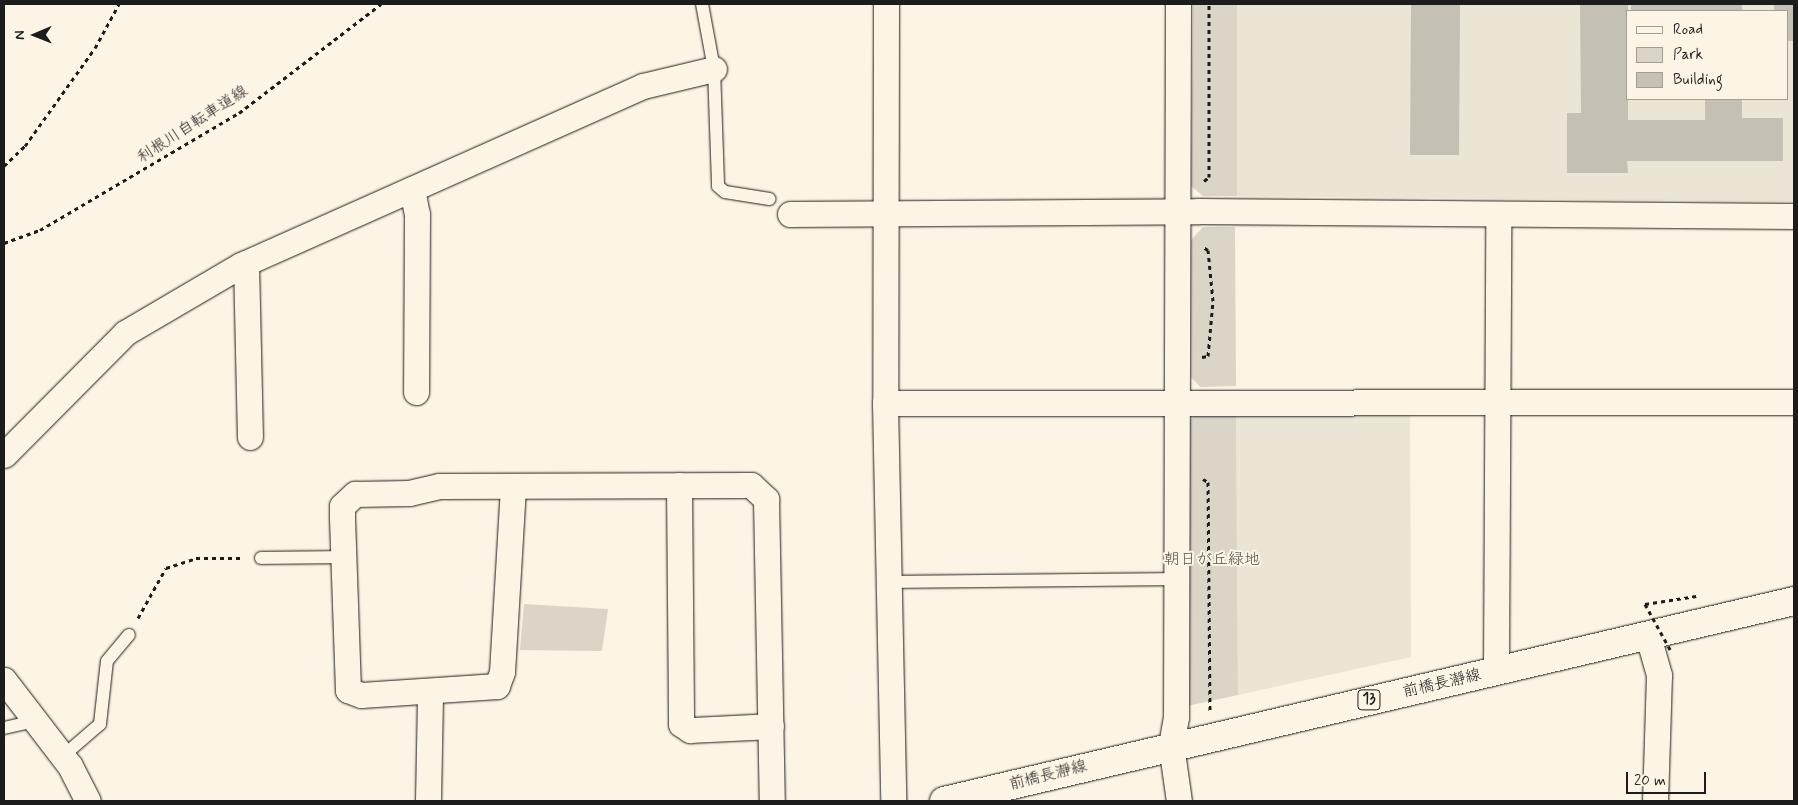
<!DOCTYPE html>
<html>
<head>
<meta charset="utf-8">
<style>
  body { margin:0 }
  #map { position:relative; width:1798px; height:805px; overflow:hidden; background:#fcf5e5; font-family:Mynerve,"Klee One",sans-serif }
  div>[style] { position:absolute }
  .built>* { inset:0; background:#ebe5d6 }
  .green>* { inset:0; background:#dbd5c8 }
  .building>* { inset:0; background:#c4c0b3 }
  .path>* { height:3px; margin-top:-1.5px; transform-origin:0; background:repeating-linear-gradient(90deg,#1c1c1c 0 4px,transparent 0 8px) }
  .roads { filter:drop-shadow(0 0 1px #1c1c1c) drop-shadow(0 0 1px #1c1c1c) }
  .lane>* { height:12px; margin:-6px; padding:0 6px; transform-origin:6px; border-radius:6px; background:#fcf5e5 }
  .street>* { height:25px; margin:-12.5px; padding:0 12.5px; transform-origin:12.5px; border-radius:12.5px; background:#fcf5e5 }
  .primary>* { height:28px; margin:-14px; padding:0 14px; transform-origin:14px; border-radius:14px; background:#fcf5e5 }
  .path-bridge>* { height:3px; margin-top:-1.5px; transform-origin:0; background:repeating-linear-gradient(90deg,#1c1c1c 0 4px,transparent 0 8px) }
  span { translate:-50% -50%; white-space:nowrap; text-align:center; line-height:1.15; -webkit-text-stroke:4px #fcf5e5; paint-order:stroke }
  .shield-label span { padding:1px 4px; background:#fcf5e5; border:1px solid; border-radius:4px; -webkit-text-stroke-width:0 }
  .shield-label { font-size:15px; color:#1c1c1c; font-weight:700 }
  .street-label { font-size:16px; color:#1c1c1c }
  .park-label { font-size:16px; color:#555450 }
  .frame { position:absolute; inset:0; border:5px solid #1c1c1c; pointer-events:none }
  .legend { position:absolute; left:1626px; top:10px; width:162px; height:90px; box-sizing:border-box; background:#fcf5e5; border:1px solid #a29e95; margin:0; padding:6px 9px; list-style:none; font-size:15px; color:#1c1c1c }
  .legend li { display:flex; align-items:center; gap:10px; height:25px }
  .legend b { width:25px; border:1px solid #a29e95 }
  .north { position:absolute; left:10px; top:10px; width:50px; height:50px; -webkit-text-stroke:4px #fcf5e5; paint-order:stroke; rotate:269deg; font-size:14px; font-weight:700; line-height:20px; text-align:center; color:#1c1c1c }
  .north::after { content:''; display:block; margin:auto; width:18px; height:22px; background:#1c1c1c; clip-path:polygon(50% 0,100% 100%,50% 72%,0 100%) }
  .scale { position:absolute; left:1626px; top:772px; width:80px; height:22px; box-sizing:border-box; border:2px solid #1c1c1c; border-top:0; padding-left:6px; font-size:15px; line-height:18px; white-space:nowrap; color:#1c1c1c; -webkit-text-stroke:4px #fcf5e5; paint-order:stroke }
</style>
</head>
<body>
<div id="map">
  <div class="built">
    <i style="clip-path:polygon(evenodd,1237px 4px,1794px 4px,1794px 202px,1237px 196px,1237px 4px,1627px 11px,1787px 11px,1787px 99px,1627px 99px,1627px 11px)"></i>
    <i style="clip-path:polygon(1410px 411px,1411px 657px,1238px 695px,1236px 413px)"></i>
  </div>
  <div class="green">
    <i style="clip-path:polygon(1193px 4px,1237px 4px,1237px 196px,1203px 196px,1191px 186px)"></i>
    <i style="clip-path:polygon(1203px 227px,1235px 227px,1236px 386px,1200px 387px,1191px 377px,1191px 240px)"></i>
    <i style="clip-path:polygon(1198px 412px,1236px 413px,1238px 695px,1187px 706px,1186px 424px)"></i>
    <i style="clip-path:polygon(524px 604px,608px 609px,602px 651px,520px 650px)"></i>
  </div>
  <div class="building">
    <i style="clip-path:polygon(1411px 4px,1460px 4px,1459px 155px,1410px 155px)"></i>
    <i style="clip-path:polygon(1580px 4px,1628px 4px,1628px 120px,1705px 120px,1705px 99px,1742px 99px,1742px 118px,1783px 118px,1783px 161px,1627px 161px,1628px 173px,1567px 173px,1567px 113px,1581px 113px)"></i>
    <i style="clip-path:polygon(1631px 4px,1742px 4px,1742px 11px,1631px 11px)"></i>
    <i style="clip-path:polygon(1774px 4px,1794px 4px,1794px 41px,1787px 41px,1787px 11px,1774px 11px)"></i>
  </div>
  <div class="path">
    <i style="left:4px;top:166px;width:29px;rotate:-44deg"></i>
    <i style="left:25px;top:146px;width:120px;rotate:-54.5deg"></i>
    <i style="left:95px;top:48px;width:50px;rotate:-61.4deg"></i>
    <i style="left:1204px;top:181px;width:6px;rotate:-39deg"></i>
    <i style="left:1209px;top:177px;width:173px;rotate:-90deg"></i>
    <i style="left:4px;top:243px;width:38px;rotate:-20deg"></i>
    <i style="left:40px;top:230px;width:231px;rotate:-30.5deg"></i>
    <i style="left:239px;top:113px;width:179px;rotate:-37.5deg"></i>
    <i style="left:1202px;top:357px;width:6px;rotate:-9deg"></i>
    <i style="left:1208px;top:356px;width:55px;rotate:-84.8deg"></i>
    <i style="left:1213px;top:301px;width:51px;rotate:-95.6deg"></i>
    <i style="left:1208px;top:250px;width:6px;rotate:-149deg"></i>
    <i style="left:1203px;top:479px;width:6px;rotate:31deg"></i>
    <i style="left:1208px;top:482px;width:230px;rotate:89.5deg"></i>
    <i style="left:1645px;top:604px;width:52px;rotate:-8.9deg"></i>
    <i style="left:138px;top:618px;width:57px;rotate:-60.8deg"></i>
    <i style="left:166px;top:568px;width:32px;rotate:-18deg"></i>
    <i style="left:196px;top:558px;width:47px"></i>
  </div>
  <div class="roads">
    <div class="lane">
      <i style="left:702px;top:4px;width:66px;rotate:79.5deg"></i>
      <i style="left:714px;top:69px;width:117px;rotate:88deg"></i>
      <i style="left:718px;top:186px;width:9px;rotate:41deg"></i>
      <i style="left:725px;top:192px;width:45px;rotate:9deg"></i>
      <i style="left:261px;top:558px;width:81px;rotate:-0.7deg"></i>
      <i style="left:892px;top:582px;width:283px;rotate:-0.6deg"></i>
      <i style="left:4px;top:728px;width:32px;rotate:-13deg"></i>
      <i style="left:63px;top:756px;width:49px;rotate:-40.9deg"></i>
      <i style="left:100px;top:724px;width:63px;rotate:-83.7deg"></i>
      <i style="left:107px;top:661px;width:34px;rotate:-50deg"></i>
    </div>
    <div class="street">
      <i style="left:886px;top:4px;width:399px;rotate:90.1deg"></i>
      <i style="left:885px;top:403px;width:398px;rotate:88.8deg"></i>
      <i style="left:1178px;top:4px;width:713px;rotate:90.16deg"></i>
      <i style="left:1176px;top:717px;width:28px;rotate:100deg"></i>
      <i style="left:1171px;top:745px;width:57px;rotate:81.9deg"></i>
      <i style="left:412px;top:189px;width:25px;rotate:79deg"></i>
      <i style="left:417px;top:214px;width:178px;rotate:90.3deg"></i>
      <i style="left:790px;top:214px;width:408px;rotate:-0.4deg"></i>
      <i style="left:1198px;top:211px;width:596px;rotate:0.48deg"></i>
      <i style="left:246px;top:263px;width:174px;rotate:88.7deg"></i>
      <i style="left:885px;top:403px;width:909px;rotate:-0.06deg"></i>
      <i style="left:4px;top:455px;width:172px;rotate:-45.2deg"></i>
      <i style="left:125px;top:333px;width:134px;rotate:-30.4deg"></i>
      <i style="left:241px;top:265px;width:440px;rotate:-24deg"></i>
      <i style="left:643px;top:86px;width:73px;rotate:-13.5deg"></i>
      <i style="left:679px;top:485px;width:239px;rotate:89.5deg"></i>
      <i style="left:681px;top:724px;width:11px;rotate:34deg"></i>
      <i style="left:690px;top:730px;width:81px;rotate:-2.8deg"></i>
      <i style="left:513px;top:487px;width:185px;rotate:93.4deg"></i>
      <i style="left:502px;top:672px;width:15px;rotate:110deg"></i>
      <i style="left:497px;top:686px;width:136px;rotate:176.2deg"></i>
      <i style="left:361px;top:695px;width:14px;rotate:-159deg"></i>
      <i style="left:348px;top:690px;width:175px;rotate:-92deg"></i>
      <i style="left:342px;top:515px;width:9px;rotate:-90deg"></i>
      <i style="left:342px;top:506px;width:18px;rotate:-43deg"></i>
      <i style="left:355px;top:494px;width:54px;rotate:-1.1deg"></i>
      <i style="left:409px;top:493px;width:31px;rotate:-13deg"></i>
      <i style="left:439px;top:486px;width:312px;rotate:-0.2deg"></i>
      <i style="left:751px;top:485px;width:21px;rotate:43deg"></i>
      <i style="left:766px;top:499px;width:302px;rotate:88.9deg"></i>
      <i style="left:1648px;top:636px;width:41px;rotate:74.2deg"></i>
      <i style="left:1659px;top:675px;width:126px;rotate:91.8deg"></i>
      <i style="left:1496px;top:671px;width:454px;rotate:-89.7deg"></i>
      <i style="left:4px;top:680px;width:108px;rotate:52.5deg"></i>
      <i style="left:70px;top:766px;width:39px;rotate:63deg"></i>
      <i style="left:428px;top:801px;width:109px;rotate:-88.9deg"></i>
    </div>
    <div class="primary">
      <i style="left:944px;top:801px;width:873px;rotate:-13.24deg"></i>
    </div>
  </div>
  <div class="path-bridge">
    <i style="left:1645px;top:604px;width:56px;rotate:61.1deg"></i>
  </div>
  <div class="shield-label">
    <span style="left:1369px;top:700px">13</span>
  </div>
  <div class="street-label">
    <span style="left:193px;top:125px;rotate:-33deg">利根川自転車道線</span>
    <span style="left:1442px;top:684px;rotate:-13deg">前橋長瀞線</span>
    <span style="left:1048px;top:776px;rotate:-14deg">前橋長瀞線</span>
  </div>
  <div class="park-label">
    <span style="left:1212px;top:560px">朝日が丘緑地</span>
  </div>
  <div class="frame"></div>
  <ul class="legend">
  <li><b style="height:6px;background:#fcf5e5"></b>Road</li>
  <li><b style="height:14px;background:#dbd5c8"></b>Park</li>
  <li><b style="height:14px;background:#c4c0b3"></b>Building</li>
  </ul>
  <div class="north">N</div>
  <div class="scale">20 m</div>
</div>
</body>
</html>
